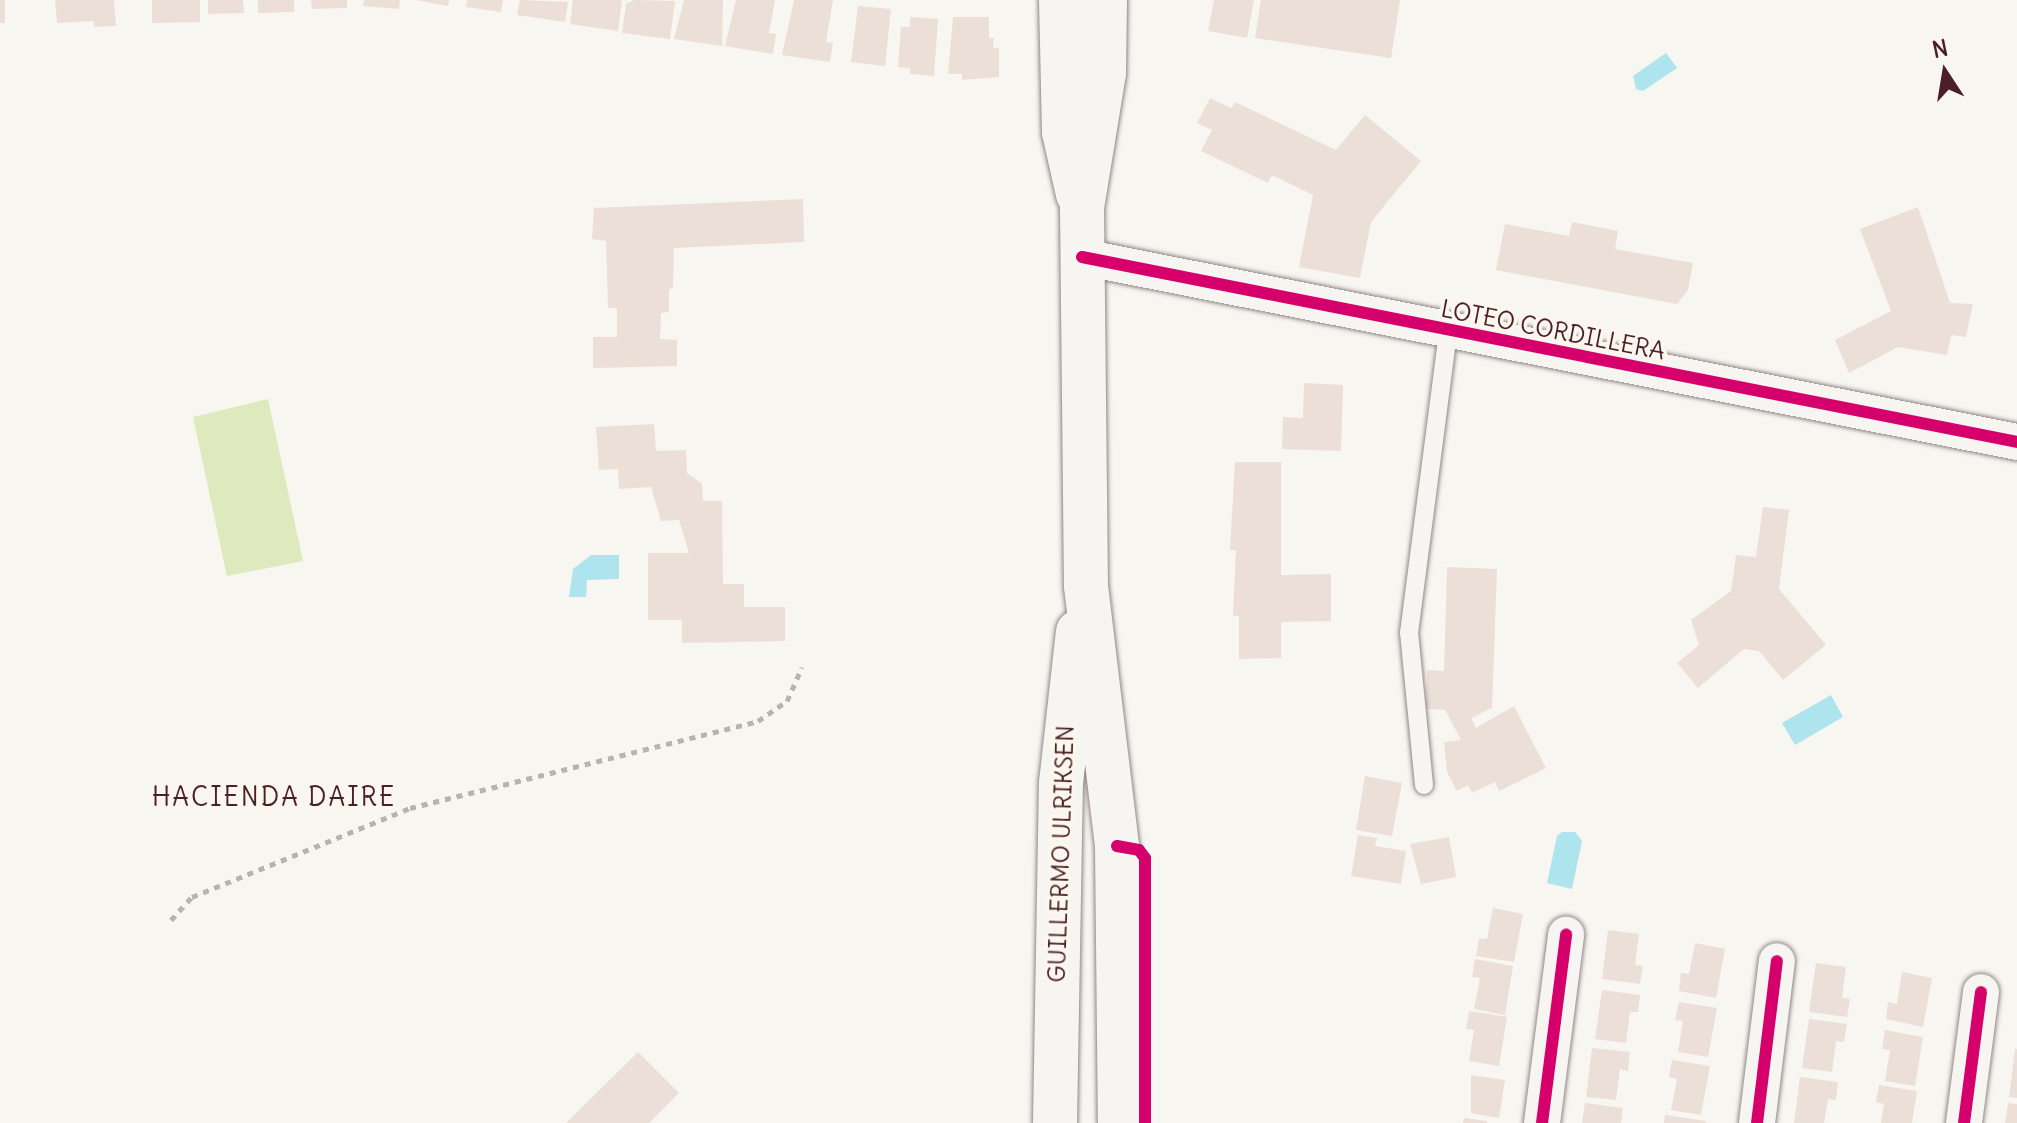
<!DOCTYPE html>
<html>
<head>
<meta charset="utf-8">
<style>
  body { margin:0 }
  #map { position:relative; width:2017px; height:1123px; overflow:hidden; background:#f8f6f0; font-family:Delius,sans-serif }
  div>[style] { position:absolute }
  .green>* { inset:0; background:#dee9be }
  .water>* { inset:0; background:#aee4ed }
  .building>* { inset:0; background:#ebdfd8 }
  .path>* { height:5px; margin-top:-2.5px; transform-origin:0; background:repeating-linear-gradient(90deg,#b8b3b1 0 6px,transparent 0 12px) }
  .roads { filter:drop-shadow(0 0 2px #918787) drop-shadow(0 0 2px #918787) }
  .lane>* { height:18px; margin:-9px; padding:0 9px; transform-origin:9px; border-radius:9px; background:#f6f5f1 }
  .street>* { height:36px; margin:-18px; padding:0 18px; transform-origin:18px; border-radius:18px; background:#f6f5f1 }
  .secondary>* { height:44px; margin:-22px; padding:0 22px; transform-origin:22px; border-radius:22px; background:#f6f5f1 }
  .cycleway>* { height:12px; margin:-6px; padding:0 6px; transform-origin:6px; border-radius:6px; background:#d6006c }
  span { translate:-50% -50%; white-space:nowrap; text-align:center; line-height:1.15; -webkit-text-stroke:7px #fbf7ec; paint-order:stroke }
  .street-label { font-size:24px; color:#4a1f2b }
  .neighbourhood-label { font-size:26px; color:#4a1f2b; letter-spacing:2px }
  .north { position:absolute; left:1905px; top:32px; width:80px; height:80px; -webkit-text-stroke:6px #fbf7ec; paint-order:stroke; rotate:348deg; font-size:22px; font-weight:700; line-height:32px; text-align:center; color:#4a1f2b }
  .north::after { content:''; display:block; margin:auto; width:28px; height:36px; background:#4a1f2b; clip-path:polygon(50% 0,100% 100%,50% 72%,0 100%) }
</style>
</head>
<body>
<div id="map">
  <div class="green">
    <i style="clip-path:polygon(268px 399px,303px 561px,227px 576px,193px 417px)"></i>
  </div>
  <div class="water">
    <i style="clip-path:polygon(1666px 53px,1677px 68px,1643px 91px,1636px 89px,1633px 76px)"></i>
    <i style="clip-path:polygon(591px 555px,619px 555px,619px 579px,587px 580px,586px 597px,569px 597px,573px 569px)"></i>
    <i style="clip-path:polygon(1831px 695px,1843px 717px,1795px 745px,1782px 723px)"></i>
    <i style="clip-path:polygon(1562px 832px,1575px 832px,1582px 841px,1572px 889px,1547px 883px,1557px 836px)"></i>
  </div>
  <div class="building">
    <i style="clip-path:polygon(0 0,5px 0,5px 23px,0 23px)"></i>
    <i style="clip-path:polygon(55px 0,114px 0,116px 26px,94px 27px,94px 21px,57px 23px)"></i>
    <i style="clip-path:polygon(152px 0,200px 0,200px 22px,152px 23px)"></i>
    <i style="clip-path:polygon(208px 0,243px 0,244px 13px,208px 14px)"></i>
    <i style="clip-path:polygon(258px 0,294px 0,294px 12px,258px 13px)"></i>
    <i style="clip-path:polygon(311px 0,347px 0,347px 8px,312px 9px)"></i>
    <i style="clip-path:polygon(364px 0,400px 0,399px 9px,363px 6px)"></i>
    <i style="clip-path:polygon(416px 0,449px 0,448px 6px)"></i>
    <i style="clip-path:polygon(467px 0,503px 0,501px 12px,466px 7px)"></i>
    <i style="clip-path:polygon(520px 0,568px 2px,565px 22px,517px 15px)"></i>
    <i style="clip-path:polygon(573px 0,622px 0,618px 31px,570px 24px)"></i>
    <i style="clip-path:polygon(634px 0,675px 1px,670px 39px,622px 33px,626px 4px)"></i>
    <i style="clip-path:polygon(684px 0,723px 0,722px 46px,674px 39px)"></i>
    <i style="clip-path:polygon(736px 0,775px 0,769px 33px,776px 34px,773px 54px,725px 46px)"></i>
    <i style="clip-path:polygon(794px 0,833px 0,826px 42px,833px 43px,830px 62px,782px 55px)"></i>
    <i style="clip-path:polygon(1214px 0,1254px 0,1247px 38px,1208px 31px)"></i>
    <i style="clip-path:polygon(1261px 0,1400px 0,1391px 58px,1255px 38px)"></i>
    <i style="clip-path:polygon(858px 6px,891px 9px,885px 66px,851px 62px)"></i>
    <i style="clip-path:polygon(910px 17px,938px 19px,934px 76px,910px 74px,910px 68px,898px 67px,901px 27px,910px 27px)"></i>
    <i style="clip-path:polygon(953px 17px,989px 17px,989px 38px,994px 38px,993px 48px,999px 48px,999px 77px,962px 80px,962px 74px,948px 74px)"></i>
    <i style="clip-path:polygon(1210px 98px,1231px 108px,1235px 102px,1336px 150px,1365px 115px,1421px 161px,1371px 222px,1360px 278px,1299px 267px,1313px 195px,1272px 175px,1268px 183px,1201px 151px,1212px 130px,1197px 123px)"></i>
    <i style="clip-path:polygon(803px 199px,804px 242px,674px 248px,673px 288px,669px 289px,669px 312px,661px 313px,660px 339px,677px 340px,677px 366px,593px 368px,593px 337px,617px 337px,617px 308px,608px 308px,606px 241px,592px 239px,594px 208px)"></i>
    <i style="clip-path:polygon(1918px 207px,1950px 303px,1973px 304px,1966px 337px,1951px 335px,1947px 355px,1898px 347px,1849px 373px,1835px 340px,1891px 311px,1860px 229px)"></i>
    <i style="clip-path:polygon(1572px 222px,1618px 231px,1615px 249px,1693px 263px,1688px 290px,1677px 304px,1496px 270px,1505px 224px,1569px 236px)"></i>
    <i style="clip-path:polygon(1304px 383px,1343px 385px,1341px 451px,1282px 449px,1283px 417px,1303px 418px)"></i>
    <i style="clip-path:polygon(654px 424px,656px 451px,686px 450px,687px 473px,702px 484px,703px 501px,722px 501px,723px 584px,744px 584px,744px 607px,785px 607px,785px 641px,682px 643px,682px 620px,648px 620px,648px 553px,689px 553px,679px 520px,661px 521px,651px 487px,619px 489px,618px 469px,599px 470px,596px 427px)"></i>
    <i style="clip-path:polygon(1235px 462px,1281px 462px,1281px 575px,1331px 574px,1331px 621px,1281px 622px,1281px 658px,1239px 659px,1239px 616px,1233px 616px,1236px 550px,1230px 550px)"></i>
    <i style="clip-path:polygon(1763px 507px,1789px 510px,1779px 589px,1826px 645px,1783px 680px,1759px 651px,1744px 649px,1698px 688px,1677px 663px,1699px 645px,1691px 620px,1731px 591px,1736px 555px,1756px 557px)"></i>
    <i style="clip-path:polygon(1447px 567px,1497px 569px,1492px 708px,1471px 718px,1476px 728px,1514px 706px,1546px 768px,1499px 791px,1495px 782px,1472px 793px,1468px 785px,1457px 791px,1447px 772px,1444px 742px,1461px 740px,1445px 710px,1426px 709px,1427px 670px,1444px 671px)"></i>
    <i style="clip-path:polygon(1365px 776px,1402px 783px,1392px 836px,1356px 830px)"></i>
    <i style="clip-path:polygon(1358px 835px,1377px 838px,1375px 846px,1406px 851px,1401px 884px,1351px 876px)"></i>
    <i style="clip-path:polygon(1449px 837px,1456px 877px,1421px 884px,1410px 844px)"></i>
    <i style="clip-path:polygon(1493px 908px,1523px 914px,1514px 962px,1476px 956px,1479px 938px,1487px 939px)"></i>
    <i style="clip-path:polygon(1608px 930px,1639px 934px,1635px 965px,1643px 966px,1640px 984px,1602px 979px)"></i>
    <i style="clip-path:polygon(1695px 943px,1725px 949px,1716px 998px,1679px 991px,1681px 973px,1689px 974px)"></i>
    <i style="clip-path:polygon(1475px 959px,1513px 966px,1505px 1015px,1474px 1009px,1480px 978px,1472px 977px)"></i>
    <i style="clip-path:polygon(1816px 963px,1846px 967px,1842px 998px,1850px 999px,1847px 1017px,1809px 1012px)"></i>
    <i style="clip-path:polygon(1902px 972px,1932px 978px,1923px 1027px,1886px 1019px,1888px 1002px,1897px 1004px)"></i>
    <i style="clip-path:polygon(1602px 990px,1640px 995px,1638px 1012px,1630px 1012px,1626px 1043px,1595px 1039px)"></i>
    <i style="clip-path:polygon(1679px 1002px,1717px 1008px,1708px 1057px,1678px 1052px,1683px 1021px,1675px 1020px)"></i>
    <i style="clip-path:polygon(1469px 1011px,1507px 1017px,1499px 1066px,1469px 1061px,1474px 1030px,1466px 1029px)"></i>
    <i style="clip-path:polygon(1809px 1019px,1847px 1024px,1844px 1042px,1836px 1041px,1832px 1072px,1802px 1068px)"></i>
    <i style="clip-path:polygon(1885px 1030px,1923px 1037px,1915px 1086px,1885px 1081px,1890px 1050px,1882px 1049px)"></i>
    <i style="clip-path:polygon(1592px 1048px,1630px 1052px,1628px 1071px,1620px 1069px,1616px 1100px,1586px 1097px)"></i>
    <i style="clip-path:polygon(2015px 1049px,2017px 1049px,2017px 1098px,2009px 1097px)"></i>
    <i style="clip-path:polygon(638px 1052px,679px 1093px,649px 1123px,566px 1123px)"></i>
    <i style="clip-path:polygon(1672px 1060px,1710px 1066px,1701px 1115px,1671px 1110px,1677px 1079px,1669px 1077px)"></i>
    <i style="clip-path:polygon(1471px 1075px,1505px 1080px,1499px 1118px,1471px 1113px)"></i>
    <i style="clip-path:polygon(1800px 1077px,1838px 1082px,1836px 1100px,1828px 1099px,1824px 1123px,1794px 1123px)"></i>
    <i style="clip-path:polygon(1879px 1085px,1917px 1091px,1912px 1123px,1881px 1123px,1884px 1104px,1876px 1102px)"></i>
    <i style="clip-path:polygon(1585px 1103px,1623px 1108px,1621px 1123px,1582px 1123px)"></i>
    <i style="clip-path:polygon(2008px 1103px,2017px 1104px,2017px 1123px,2005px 1123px)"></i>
    <i style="clip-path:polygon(1665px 1115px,1706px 1121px,1706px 1123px,1664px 1123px)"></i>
    <i style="clip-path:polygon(1464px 1118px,1487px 1121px,1487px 1123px,1463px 1123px)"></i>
  </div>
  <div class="path">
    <i style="left:171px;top:920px;width:31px;rotate:-48deg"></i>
    <i style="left:192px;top:897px;width:235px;rotate:-22.2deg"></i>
    <i style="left:410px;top:808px;width:359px;rotate:-14deg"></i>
    <i style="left:758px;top:721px;width:35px;rotate:-35deg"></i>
    <i style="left:787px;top:701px;width:37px;rotate:-66deg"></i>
  </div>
  <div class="roads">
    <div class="lane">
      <i style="left:1424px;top:785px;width:153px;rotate:-95.6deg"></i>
      <i style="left:1409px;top:633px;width:304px;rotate:-82.6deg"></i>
    </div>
    <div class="street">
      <i style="left:1082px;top:257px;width:953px;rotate:11.19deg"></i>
      <i style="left:1542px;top:1123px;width:190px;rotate:-82.7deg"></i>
      <i style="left:1757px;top:1123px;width:163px;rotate:-83deg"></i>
      <i style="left:1964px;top:1123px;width:132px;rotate:-82.6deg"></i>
    </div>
    <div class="secondary">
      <i style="left:1061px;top:0;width:132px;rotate:88.7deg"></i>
      <i style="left:1064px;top:132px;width:64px;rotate:77.3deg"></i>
      <i style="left:1105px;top:0;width:73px;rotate:90.8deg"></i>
      <i style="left:1104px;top:73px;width:137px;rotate:99.3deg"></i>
      <i style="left:1082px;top:208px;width:378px;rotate:89.4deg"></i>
      <i style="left:1086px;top:586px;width:262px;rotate:83.2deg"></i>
      <i style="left:1117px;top:846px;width:277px;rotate:89.4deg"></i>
      <i style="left:1055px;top:1123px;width:340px;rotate:-89deg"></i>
      <i style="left:1061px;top:783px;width:152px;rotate:-83.6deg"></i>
    </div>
  </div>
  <div class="cycleway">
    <i style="left:1082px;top:257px;width:953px;rotate:11.19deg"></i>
    <i style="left:1117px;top:846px;width:22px;rotate:10deg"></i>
    <i style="left:1139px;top:850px;width:10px;rotate:53deg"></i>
    <i style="left:1145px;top:858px;width:265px;rotate:90deg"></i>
    <i style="left:1542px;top:1123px;width:190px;rotate:-82.7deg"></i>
    <i style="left:1757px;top:1123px;width:163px;rotate:-83deg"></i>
    <i style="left:1964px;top:1123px;width:132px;rotate:-82.6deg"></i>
  </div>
  <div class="street-label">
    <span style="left:1553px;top:330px;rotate:11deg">LOTEO CORDILLERA</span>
    <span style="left:1061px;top:854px;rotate:-88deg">GUILLERMO ULRIKSEN</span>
  </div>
  <div class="neighbourhood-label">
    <span style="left:274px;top:797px">HACIENDA DAIRE</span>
  </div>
  <div class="north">N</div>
</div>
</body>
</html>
